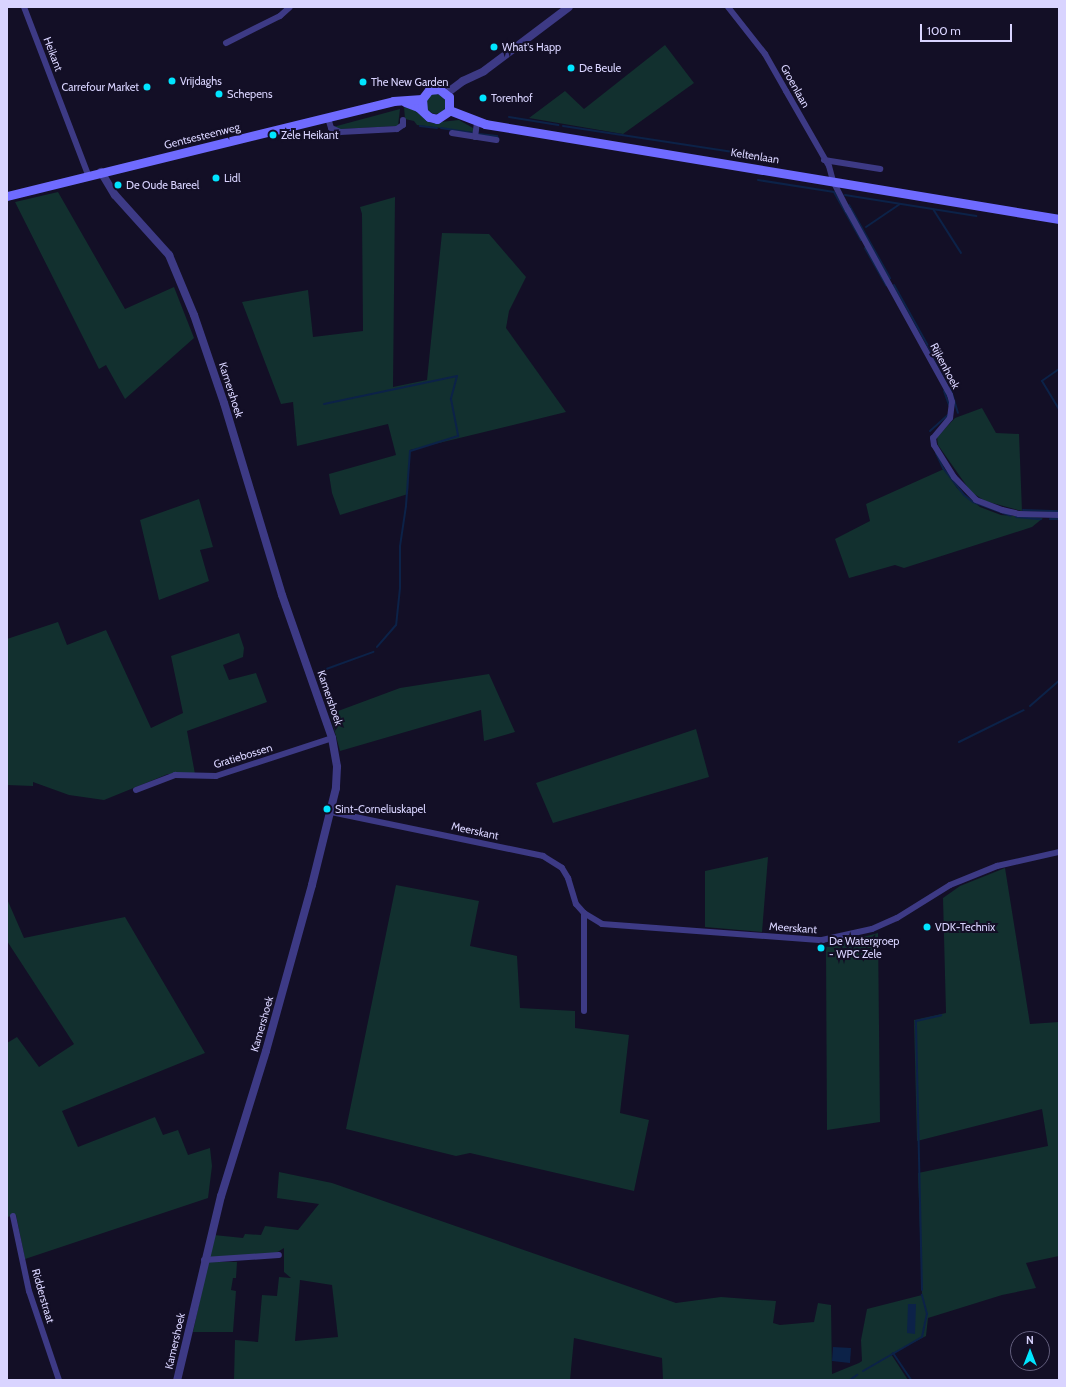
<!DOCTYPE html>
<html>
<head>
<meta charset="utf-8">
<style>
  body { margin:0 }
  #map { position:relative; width:1066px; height:1387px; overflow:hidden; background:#130f26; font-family:Cabin,sans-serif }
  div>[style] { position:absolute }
  .green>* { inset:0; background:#12302f }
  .round { border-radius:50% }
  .water>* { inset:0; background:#0c2248 }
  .stream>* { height:2px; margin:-1px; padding:0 1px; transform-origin:1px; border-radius:1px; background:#0c2248 }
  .minor>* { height:6px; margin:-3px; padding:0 3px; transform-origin:3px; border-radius:3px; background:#3d3a85 }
  .tertiary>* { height:8px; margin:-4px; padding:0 4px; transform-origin:4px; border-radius:4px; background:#3d3a85 }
  .secondary>* { height:9px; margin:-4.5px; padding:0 4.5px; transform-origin:4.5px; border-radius:4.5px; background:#6f6bff }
  .dots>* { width:11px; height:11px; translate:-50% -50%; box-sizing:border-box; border:2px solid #130f26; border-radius:50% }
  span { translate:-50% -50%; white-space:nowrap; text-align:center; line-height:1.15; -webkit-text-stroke:4px #130f26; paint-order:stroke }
  .poi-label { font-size:11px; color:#d9d4ff }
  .left { translate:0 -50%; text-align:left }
  .right { translate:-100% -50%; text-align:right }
  .street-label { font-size:11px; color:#d9d4ff }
  .frame { position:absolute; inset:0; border:8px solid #d9d4ff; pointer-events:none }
  .north { position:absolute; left:1010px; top:1331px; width:40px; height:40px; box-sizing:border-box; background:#130f26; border:1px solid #625e7d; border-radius:50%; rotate:0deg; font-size:11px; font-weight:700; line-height:16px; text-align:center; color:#d9d4ff }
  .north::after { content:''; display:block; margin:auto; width:14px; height:18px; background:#00e5ff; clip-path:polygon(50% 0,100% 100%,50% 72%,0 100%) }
  .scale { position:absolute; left:920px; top:24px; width:92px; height:18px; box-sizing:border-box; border:2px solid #d9d4ff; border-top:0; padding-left:5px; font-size:12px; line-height:14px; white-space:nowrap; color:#d9d4ff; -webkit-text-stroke:3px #130f26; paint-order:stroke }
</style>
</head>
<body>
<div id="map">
  <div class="green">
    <i style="clip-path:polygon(665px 45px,694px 83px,623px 134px,529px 118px,565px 91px,584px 109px)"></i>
    <i class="round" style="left:426px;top:94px;width:20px;height:20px"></i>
    <i style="clip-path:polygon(404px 107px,414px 110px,431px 123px,459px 120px,473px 128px,473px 132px,417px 125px,414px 121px,405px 119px)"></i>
    <i style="clip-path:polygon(400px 109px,398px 126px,340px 129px,333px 127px)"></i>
    <i style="clip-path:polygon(58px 192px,125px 309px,174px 287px,194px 338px,125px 399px,106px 365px,99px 369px,15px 202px)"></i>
    <i style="clip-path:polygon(395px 197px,393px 387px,427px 380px,442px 233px,489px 234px,526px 277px,509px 311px,506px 328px,566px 412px,410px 450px,408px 494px,340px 515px,332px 493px,329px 474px,396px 455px,388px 424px,297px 446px,293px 402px,281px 404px,242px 302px,308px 290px,313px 337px,363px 331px,362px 214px,360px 207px)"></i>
    <i style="clip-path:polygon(982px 408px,996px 433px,1019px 434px,1022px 511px,985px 501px,971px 492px,938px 445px,937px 437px,955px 418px)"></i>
    <i style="clip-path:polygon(944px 469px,957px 488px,980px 507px,1001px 515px,1043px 518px,1032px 527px,904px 568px,895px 565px,849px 578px,835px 539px,870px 521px,866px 504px)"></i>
    <i style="clip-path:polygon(199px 499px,213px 547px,200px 550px,209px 581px,159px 600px,140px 520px)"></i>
    <i style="clip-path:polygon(58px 622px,67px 645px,106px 630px,151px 728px,183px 713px,171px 656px,239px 633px,244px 648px,243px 657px,223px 665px,229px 680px,256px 673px,267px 702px,187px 731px,195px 774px,168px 774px,104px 800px,69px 795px,33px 782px,33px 786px,7px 785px,7px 639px)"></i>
    <i style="clip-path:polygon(489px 674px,515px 732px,484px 741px,481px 710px,340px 751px,330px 714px,400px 688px)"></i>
    <i style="clip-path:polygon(696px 729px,709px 777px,553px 823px,536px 783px)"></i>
    <i style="clip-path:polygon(768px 857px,762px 932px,705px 927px,705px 871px)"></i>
    <i style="clip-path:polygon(evenodd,1005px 868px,1030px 1024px,1059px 1022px,1059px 1256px,1026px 1263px,1036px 1288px,1002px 1295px,928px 1318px,926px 1336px,891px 1354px,908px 1380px,663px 1380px,662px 1358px,574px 1338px,570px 1380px,234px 1380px,235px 1340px,258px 1342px,262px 1295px,277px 1296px,279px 1277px,291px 1278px,284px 1272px,284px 1248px,276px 1253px,208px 1258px,214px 1235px,243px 1238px,245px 1234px,261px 1235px,265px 1226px,298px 1230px,319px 1204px,277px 1198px,279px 1172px,332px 1183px,676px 1303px,721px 1297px,776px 1301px,773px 1323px,780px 1325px,814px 1322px,818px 1303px,831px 1305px,832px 1374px,859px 1363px,862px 1361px,861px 1340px,867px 1309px,922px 1295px,918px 1173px,1048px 1146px,1042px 1109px,917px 1141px,914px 1020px,946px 1013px,943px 898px,960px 886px,1005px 868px,300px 1280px,332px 1285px,338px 1337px,295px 1341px,300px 1280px)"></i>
    <i style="clip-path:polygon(396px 885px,479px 901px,470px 946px,517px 956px,520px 1008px,575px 1011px,575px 1028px,629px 1035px,620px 1113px,649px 1120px,634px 1191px,470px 1153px,456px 1156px,346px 1129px)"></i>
    <i style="clip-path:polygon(7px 899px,24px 938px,125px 917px,205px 1053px,62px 1111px,78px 1147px,155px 1117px,163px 1135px,178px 1130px,188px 1155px,210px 1148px,212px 1166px,208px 1198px,25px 1259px,16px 1215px,7px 1217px,7px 1043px,17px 1037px,39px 1067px,74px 1044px,7px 941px)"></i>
    <i style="clip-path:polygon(878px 933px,880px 1122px,827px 1130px,826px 947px)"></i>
    <i style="clip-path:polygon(208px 1262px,237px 1262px,236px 1278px,233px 1278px,231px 1290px,236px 1291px,233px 1332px,193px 1332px)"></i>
  </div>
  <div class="water">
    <i style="clip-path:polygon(908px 1304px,916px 1304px,915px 1334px,907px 1333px)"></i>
    <i style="clip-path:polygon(833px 1347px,851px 1348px,850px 1363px,832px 1361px)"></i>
  </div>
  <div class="stream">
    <i style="left:509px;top:117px;width:50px;rotate:9.3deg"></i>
    <i style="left:420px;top:126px;width:17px;rotate:7deg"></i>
    <i style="left:563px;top:126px;width:172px;rotate:8.7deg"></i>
    <i style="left:441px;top:128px;width:31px;rotate:9deg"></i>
    <i style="left:479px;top:134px;width:18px;rotate:6deg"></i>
    <i style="left:497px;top:136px;width:3px;rotate:72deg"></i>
    <i style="left:758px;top:180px;width:77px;rotate:9deg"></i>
    <i style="left:834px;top:192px;width:55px;rotate:60.6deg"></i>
    <i style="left:845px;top:195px;width:133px;rotate:9.1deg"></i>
    <i style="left:849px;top:205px;width:84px;rotate:60.7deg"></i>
    <i style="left:933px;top:209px;width:52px;rotate:57.5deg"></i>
    <i style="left:866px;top:227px;width:41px;rotate:-34.1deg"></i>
    <i style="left:865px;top:248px;width:43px;rotate:60.4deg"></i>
    <i style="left:894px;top:285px;width:109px;rotate:60.8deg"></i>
    <i style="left:1059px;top:369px;width:21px;rotate:145deg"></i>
    <i style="left:1042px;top:381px;width:33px;rotate:59deg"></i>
    <i style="left:950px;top:387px;width:27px;rotate:73deg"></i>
    <i style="left:944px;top:391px;width:15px;rotate:70deg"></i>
    <i style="left:324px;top:404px;width:136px;rotate:-11.9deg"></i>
    <i style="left:457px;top:376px;width:24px;rotate:105deg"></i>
    <i style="left:451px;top:399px;width:38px;rotate:79deg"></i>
    <i style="left:458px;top:436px;width:50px;rotate:162.6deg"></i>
    <i style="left:410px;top:451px;width:55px;rotate:94.2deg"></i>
    <i style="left:406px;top:506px;width:40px;rotate:98.5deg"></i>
    <i style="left:400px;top:546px;width:42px;rotate:90deg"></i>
    <i style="left:400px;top:588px;width:37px;rotate:96deg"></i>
    <i style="left:396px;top:625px;width:29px;rotate:131deg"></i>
    <i style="left:930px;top:431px;width:24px;rotate:-42deg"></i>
    <i style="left:936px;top:453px;width:17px;rotate:65deg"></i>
    <i style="left:943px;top:468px;width:34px;rotate:52deg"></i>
    <i style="left:964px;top:495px;width:11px;rotate:38deg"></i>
    <i style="left:973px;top:502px;width:40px;rotate:20.2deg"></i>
    <i style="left:1023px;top:510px;width:36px;rotate:2deg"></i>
    <i style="left:1016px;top:517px;width:25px;rotate:5deg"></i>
    <i style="left:1050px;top:519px;width:9px"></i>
    <i style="left:318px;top:672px;width:59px;rotate:-20deg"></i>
    <i style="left:1030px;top:706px;width:38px;rotate:-41deg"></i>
    <i style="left:959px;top:742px;width:72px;rotate:-26.2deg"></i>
    <i style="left:922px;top:1290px;width:269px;rotate:-91.3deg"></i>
    <i style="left:916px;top:1021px;width:26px;rotate:-13deg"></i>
    <i style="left:893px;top:1353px;width:32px;rotate:56deg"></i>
    <i style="left:863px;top:1371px;width:68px;rotate:-30deg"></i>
    <i style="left:922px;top:1337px;width:24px;rotate:-78deg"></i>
    <i style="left:927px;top:1314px;width:20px;rotate:-105deg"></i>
    <i style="left:850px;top:1380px;width:9px;rotate:-36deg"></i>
  </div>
  <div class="minor">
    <i style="left:24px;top:7px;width:180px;rotate:69.1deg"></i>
    <i style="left:728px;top:7px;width:60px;rotate:51.8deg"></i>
    <i style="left:765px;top:54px;width:43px;rotate:60.4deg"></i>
    <i style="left:786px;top:91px;width:86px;rotate:60.2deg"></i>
    <i style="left:829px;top:166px;width:16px;rotate:75deg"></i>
    <i style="left:833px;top:181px;width:33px;rotate:63deg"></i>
    <i style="left:848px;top:210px;width:211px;rotate:61.1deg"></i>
    <i style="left:950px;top:395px;width:7px;rotate:74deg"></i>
    <i style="left:952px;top:402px;width:16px;rotate:97deg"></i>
    <i style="left:950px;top:418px;width:26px;rotate:130deg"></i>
    <i style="left:933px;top:438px;width:7px;rotate:82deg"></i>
    <i style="left:934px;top:445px;width:38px;rotate:58deg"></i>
    <i style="left:954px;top:477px;width:32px;rotate:46deg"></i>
    <i style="left:976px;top:500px;width:28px;rotate:21deg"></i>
    <i style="left:1002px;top:510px;width:17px;rotate:13deg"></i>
    <i style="left:1019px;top:514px;width:40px;rotate:1.4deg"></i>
    <i style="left:226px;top:43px;width:60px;rotate:-26.6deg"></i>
    <i style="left:280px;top:16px;width:13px;rotate:-42deg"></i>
    <i style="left:328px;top:118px;width:10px;rotate:73deg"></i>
    <i style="left:331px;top:128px;width:10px;rotate:24deg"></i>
    <i style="left:340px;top:132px;width:57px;rotate:-3deg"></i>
    <i style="left:397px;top:129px;width:7px;rotate:-34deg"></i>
    <i style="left:403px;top:125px;width:5px;rotate:-90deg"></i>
    <i style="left:452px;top:133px;width:45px;rotate:9deg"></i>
    <i style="left:475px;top:137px;width:15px;rotate:-82deg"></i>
    <i style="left:824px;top:160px;width:57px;rotate:9.1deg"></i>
    <i style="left:136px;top:790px;width:42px;rotate:-21deg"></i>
    <i style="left:175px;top:775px;width:41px;rotate:1.4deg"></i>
    <i style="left:216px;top:776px;width:122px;rotate:-18.1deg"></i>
    <i style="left:331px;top:812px;width:217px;rotate:11.7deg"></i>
    <i style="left:543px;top:856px;width:22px;rotate:32deg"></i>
    <i style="left:562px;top:868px;width:12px;rotate:59deg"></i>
    <i style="left:568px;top:878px;width:27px;rotate:73deg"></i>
    <i style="left:576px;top:904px;width:12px;rotate:48deg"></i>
    <i style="left:584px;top:913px;width:21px;rotate:31deg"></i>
    <i style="left:602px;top:924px;width:221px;rotate:4.2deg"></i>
    <i style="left:822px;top:940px;width:51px;rotate:-12.4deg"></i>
    <i style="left:872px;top:929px;width:27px;rotate:-24deg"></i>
    <i style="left:897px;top:918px;width:62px;rotate:-31.9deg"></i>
    <i style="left:950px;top:885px;width:51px;rotate:-22deg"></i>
    <i style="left:997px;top:866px;width:64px;rotate:-12.7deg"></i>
    <i style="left:584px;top:913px;width:98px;rotate:90deg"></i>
    <i style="left:13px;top:1216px;width:77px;rotate:78deg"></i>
    <i style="left:29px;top:1291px;width:94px;rotate:71.4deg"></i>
    <i style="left:204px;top:1260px;width:75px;rotate:-3.8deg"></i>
  </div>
  <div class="tertiary">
    <i style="left:447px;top:93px;width:20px;rotate:-37deg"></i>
    <i style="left:463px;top:81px;width:23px;rotate:-25deg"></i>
    <i style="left:484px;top:71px;width:106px;rotate:-37deg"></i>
    <i style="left:101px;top:172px;width:27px;rotate:59deg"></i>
    <i style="left:115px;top:195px;width:81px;rotate:48deg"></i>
    <i style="left:169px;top:255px;width:65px;rotate:67.4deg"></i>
    <i style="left:194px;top:315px;width:93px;rotate:71.2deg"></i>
    <i style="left:224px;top:403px;width:201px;rotate:73.2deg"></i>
    <i style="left:282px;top:595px;width:151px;rotate:70.7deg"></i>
    <i style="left:332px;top:738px;width:29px;rotate:80deg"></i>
    <i style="left:337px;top:767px;width:21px;rotate:93deg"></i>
    <i style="left:336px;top:788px;width:100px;rotate:103.9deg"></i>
    <i style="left:312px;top:885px;width:172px;rotate:105.5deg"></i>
    <i style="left:266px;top:1051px;width:152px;rotate:107.2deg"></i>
    <i style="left:221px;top:1196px;width:189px;rotate:103.4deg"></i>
  </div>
  <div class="secondary">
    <i style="left:405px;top:102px;width:14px;rotate:21deg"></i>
    <i style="left:418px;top:107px;width:15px;rotate:42deg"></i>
    <i style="left:429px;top:117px;width:8px;rotate:14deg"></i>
    <i style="left:437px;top:119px;width:14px;rotate:-34deg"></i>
    <i style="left:449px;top:111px;width:14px;rotate:-90deg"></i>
    <i style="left:449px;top:97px;width:13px;rotate:-141deg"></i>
    <i style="left:439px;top:89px;width:10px;rotate:174deg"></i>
    <i style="left:429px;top:90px;width:11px;rotate:128deg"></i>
    <i style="left:422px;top:99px;width:12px;rotate:85deg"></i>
    <i style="left:449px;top:110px;width:39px;rotate:21deg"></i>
    <i style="left:485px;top:124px;width:582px;rotate:9.4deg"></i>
    <i style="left:7px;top:196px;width:398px;rotate:-13.8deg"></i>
    <i style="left:393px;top:101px;width:29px;rotate:-4deg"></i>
  </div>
  <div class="dots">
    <i style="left:494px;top:47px;background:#00e5ff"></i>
    <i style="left:571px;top:68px;background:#00e5ff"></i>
    <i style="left:172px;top:81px;background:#00e5ff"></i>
    <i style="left:363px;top:82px;background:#00e5ff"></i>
    <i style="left:147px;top:87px;background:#00e5ff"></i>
    <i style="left:219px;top:94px;background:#00e5ff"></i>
    <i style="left:483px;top:98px;background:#00e5ff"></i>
    <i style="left:273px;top:135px;background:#00e5ff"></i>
    <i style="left:216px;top:178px;background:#00e5ff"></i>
    <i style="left:118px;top:185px;background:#00e5ff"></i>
    <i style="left:327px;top:809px;background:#00e5ff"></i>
    <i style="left:927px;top:927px;background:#00e5ff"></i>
    <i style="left:821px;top:948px;background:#00e5ff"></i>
  </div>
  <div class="poi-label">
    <span class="left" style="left:502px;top:47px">What's Happ</span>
    <span class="left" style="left:579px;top:68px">De Beule</span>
    <span class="left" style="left:180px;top:81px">Vrijdaghs</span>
    <span class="left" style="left:371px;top:82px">The New Garden</span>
    <span class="right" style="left:139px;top:87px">Carrefour Market</span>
    <span class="left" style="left:227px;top:94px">Schepens</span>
    <span class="left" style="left:491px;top:98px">Torenhof</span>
    <span class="left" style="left:281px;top:135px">Zele Heikant</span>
    <span class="left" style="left:224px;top:178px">Lidl</span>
    <span class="left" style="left:126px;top:185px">De Oude Bareel</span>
    <span class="left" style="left:335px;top:809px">Sint-Corneliuskapel</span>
    <span class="left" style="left:935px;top:927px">VDK-Technix</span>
    <span class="left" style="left:829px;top:948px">De Watergroep<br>- WPC Zele</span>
  </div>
  <div class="street-label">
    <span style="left:53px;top:54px;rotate:69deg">Heikant</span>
    <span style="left:795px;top:86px;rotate:61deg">Groenlaan</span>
    <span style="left:202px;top:136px;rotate:-14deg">Gentsesteenweg</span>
    <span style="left:755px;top:156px;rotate:9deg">Keltenlaan</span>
    <span style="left:945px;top:366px;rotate:62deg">Rijkenhoek</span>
    <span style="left:231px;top:390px;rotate:72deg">Kamershoek</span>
    <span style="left:330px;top:698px;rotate:71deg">Kamershoek</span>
    <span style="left:243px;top:756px;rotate:-17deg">Gratiebossen</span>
    <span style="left:475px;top:831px;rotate:12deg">Meerskant</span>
    <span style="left:793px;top:928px;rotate:4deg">Meerskant</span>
    <span style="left:262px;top:1024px;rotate:-74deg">Kamershoek</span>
    <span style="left:43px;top:1296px;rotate:74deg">Ridderstraat</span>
    <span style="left:175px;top:1341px;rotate:-77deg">Kamershoek</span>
  </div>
  <div class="frame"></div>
  <div class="north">N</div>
  <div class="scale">100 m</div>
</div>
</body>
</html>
